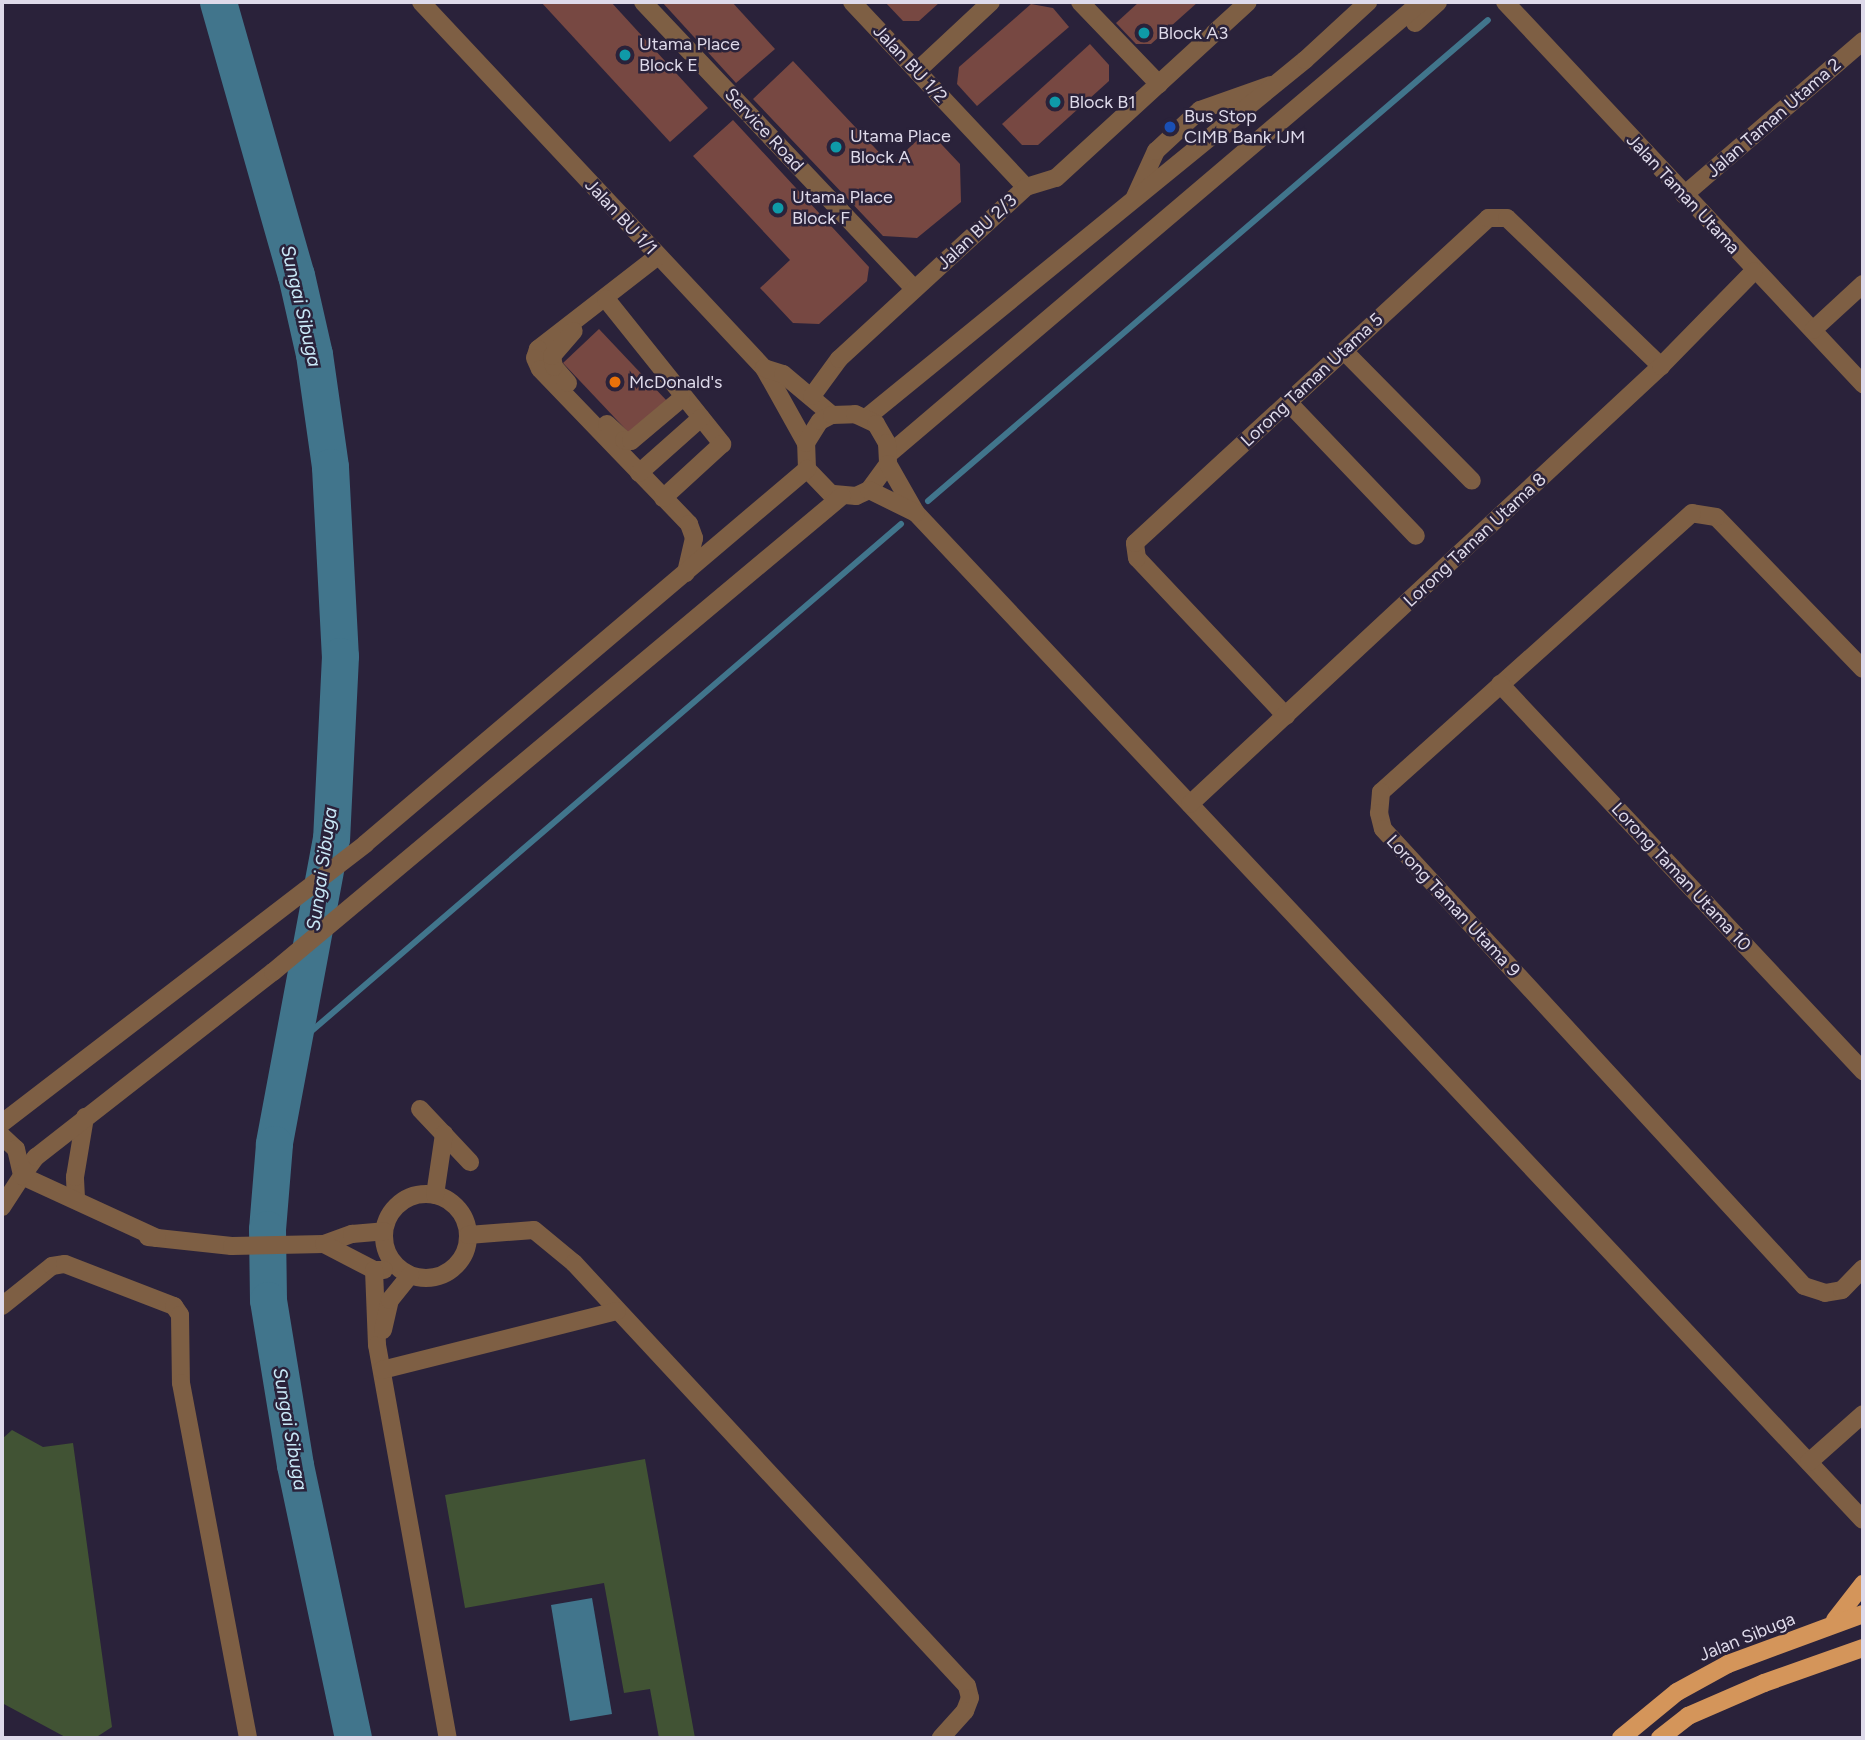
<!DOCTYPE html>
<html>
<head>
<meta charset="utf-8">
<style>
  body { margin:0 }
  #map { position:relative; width:1865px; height:1740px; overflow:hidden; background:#2a223a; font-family:Figtree,sans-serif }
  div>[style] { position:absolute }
  .green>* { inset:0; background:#415334 }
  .water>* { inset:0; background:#41758c }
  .stream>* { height:6px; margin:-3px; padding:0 3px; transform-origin:3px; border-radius:3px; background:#41758c }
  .river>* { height:37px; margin:-18.5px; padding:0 18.5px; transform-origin:18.5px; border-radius:18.5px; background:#41758c }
  .building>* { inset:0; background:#774842 }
  .minor>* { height:18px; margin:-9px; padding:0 9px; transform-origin:9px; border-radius:9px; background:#7e5f44 }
  .minor>.ring { margin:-9px; padding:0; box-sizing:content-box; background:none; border:18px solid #7e5f44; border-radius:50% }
  .major>* { height:18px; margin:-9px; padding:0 9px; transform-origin:9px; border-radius:9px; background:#d4955a }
  .dots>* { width:19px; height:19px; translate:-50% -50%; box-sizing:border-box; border:4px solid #2a223a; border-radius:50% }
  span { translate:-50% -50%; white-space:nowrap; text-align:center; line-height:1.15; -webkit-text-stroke:5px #2a223a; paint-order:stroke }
  .poi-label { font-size:18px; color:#dedaea }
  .left { translate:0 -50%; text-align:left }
  .street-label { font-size:18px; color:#dedaea }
  .water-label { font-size:19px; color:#c9e8f7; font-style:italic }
  .frame { position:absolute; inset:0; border:4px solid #dedaea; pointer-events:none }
</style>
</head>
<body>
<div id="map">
  <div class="green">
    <i style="clip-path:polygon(12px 1430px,43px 1447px,73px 1443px,112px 1727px,95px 1738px,67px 1738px,2px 1703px,2px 1439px)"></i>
    <i style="clip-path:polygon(645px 1459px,695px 1738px,659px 1738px,650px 1689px,624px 1693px,604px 1583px,465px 1608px,445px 1495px)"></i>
  </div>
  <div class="water">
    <i style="clip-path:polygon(592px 1598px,612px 1714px,570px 1721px,551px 1605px)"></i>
  </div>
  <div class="stream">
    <i style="left:928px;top:501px;width:738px;rotate:-40.66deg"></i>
    <i style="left:293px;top:1047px;width:802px;rotate:-40.7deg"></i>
  </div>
  <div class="river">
    <i style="left:218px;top:2px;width:284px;rotate:74.1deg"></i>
    <i style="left:296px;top:275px;width:81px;rotate:77.2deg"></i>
    <i style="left:314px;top:354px;width:114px;rotate:81.9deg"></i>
    <i style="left:330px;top:467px;width:189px;rotate:87deg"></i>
    <i style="left:340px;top:656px;width:182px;rotate:92.8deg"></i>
    <i style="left:331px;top:838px;width:311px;rotate:100.6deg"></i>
    <i style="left:274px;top:1144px;width:85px;rotate:94.7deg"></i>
    <i style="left:267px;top:1229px;width:71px;rotate:89.2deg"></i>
    <i style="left:268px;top:1300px;width:167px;rotate:80.7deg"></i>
    <i style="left:295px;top:1465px;width:279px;rotate:78deg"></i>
  </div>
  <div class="building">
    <i style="clip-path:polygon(541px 2px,611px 2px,708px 108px,670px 142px)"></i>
    <i style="clip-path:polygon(662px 2px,732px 2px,775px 49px,736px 83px)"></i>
    <i style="clip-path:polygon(885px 2px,940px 2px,919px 21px,903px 21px)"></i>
    <i style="clip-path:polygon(1139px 2px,1198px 2px,1151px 44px,1136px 44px,1116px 23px)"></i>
    <i style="clip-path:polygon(1031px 4px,1053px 8px,1069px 27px,977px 106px,957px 84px,959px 67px)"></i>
    <i style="clip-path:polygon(1090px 44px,1109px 65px,1109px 81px,1038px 145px,1022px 145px,1002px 124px)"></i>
    <i style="clip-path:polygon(793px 61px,891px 165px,928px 130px,960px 164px,961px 202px,917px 238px,883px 236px,753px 99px)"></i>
    <i style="clip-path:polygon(733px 120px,869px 267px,867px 281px,819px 324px,793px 323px,760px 288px,790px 260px,693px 156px)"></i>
    <i style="clip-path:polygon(599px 329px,667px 401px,631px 435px,563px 363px)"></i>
  </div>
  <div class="minor">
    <i style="left:421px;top:2px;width:502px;rotate:46.86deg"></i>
    <i style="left:764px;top:368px;width:86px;rotate:60.8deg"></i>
    <i style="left:643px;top:2px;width:395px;rotate:46.6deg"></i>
    <i style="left:852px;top:2px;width:254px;rotate:46.8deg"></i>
    <i style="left:1080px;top:2px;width:114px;rotate:46.1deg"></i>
    <i style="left:1505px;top:2px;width:524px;rotate:46.86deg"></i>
    <i style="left:1415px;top:23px;width:31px;rotate:-42deg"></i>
    <i style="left:917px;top:71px;width:101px;rotate:-43deg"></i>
    <i style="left:1684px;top:195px;width:236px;rotate:-40.7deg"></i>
    <i style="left:1135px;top:197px;width:51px;rotate:-65.5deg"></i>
    <i style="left:1156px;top:151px;width:60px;rotate:-43deg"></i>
    <i style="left:1200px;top:110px;width:75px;rotate:-19.4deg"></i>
    <i style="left:658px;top:256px;width:152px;rotate:142.2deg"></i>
    <i style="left:538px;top:349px;width:9px;rotate:108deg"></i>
    <i style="left:535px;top:358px;width:12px;rotate:66deg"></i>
    <i style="left:540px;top:369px;width:215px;rotate:46.1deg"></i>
    <i style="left:689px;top:524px;width:15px;rotate:70deg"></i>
    <i style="left:694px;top:538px;width:36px;rotate:103deg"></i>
    <i style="left:606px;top:299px;width:186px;rotate:51.3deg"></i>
    <i style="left:722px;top:444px;width:80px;rotate:137.5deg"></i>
    <i style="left:1813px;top:330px;width:68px;rotate:-42.6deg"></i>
    <i style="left:1344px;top:351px;width:182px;rotate:45.4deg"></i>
    <i style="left:764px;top:368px;width:20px;rotate:18deg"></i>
    <i style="left:783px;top:374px;width:64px;rotate:39.9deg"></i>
    <i style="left:568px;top:383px;width:21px;rotate:-131deg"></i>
    <i style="left:554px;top:367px;width:11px;rotate:-100deg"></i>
    <i style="left:552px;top:356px;width:33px;rotate:-49deg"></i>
    <i style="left:812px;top:396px;width:46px;rotate:-53.9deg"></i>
    <i style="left:839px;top:359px;width:254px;rotate:-42.6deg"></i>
    <i style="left:1026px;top:187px;width:31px;rotate:-17deg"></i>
    <i style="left:1056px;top:178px;width:260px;rotate:-42.5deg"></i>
    <i style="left:1288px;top:402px;width:185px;rotate:46.3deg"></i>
    <i style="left:866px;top:418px;width:566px;rotate:-39.2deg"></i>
    <i style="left:1305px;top:60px;width:86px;rotate:-42.6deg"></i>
    <i style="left:607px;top:424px;width:23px;rotate:43deg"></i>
    <i style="left:624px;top:440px;width:7px;rotate:8deg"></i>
    <i style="left:631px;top:441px;width:65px;rotate:-40deg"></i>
    <i style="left:889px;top:454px;width:698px;rotate:-40.35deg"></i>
    <i style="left:888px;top:464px;width:32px;rotate:126deg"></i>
    <i style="left:869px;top:490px;width:14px;rotate:155deg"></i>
    <i style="left:856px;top:496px;width:25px;rotate:-175deg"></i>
    <i style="left:831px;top:494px;width:35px;rotate:-134deg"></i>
    <i style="left:807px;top:469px;width:26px;rotate:-92deg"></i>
    <i style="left:806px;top:443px;width:26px;rotate:-58deg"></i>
    <i style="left:820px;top:421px;width:13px;rotate:-27deg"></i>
    <i style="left:832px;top:415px;width:23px;rotate:-2deg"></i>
    <i style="left:855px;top:414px;width:23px;rotate:25deg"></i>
    <i style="left:876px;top:424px;width:22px;rotate:60deg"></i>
    <i style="left:887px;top:443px;width:21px;rotate:87deg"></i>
    <i style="left:888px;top:464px;width:56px;rotate:60.3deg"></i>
    <i style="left:916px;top:513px;width:1382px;rotate:46.76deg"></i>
    <i style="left:639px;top:473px;width:83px;rotate:-41.6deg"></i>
    <i style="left:869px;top:490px;width:52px;rotate:26.1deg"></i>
    <i style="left:1863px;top:669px;width:211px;rotate:-134deg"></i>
    <i style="left:1716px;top:517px;width:24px;rotate:-171deg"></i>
    <i style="left:1692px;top:513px;width:418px;rotate:138.1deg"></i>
    <i style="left:1381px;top:792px;width:21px;rotate:95deg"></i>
    <i style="left:1379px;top:813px;width:16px;rotate:76deg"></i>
    <i style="left:1383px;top:829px;width:621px;rotate:47.35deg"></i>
    <i style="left:1804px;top:1286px;width:22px;rotate:18deg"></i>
    <i style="left:1825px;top:1293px;width:17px;rotate:-10deg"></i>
    <i style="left:1842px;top:1290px;width:30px;rotate:-46deg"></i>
    <i style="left:1500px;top:684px;width:531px;rotate:46.83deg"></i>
    <i style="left:1286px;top:716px;width:217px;rotate:-133.3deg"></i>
    <i style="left:1137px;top:558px;width:15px;rotate:-98deg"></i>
    <i style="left:1135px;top:543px;width:480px;rotate:-42.6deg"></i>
    <i style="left:1488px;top:218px;width:19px"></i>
    <i style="left:1507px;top:218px;width:214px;rotate:43.9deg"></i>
    <i style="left:1190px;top:804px;width:643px;rotate:-42.92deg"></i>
    <i style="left:1661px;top:366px;width:133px;rotate:-45.6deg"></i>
    <i style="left:420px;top:1109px;width:73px;rotate:46.7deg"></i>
    <i style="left:2px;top:1123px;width:458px;rotate:-37.5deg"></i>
    <i style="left:365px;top:844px;width:580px;rotate:-40.31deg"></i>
    <i style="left:2px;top:1136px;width:19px;rotate:43deg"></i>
    <i style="left:16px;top:1149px;width:28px;rotate:77deg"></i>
    <i style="left:22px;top:1176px;width:37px;rotate:123deg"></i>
    <i class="ring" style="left:384px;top:1194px;width:66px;height:66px"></i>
    <i style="left:435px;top:1195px;width:62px;rotate:-81.6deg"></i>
    <i style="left:76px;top:1198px;width:21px;rotate:-93deg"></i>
    <i style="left:75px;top:1177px;width:61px;rotate:-80.5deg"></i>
    <i style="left:468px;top:1235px;width:66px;rotate:-4.3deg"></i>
    <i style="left:534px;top:1230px;width:52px;rotate:39.5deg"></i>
    <i style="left:574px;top:1263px;width:577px;rotate:47.11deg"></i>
    <i style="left:967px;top:1686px;width:12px;rotate:76deg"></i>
    <i style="left:970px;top:1698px;width:14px;rotate:111deg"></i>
    <i style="left:965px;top:1711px;width:36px;rotate:132deg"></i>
    <i style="left:148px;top:1237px;width:84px;rotate:6.1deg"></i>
    <i style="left:232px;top:1246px;width:92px;rotate:-1.2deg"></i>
    <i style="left:324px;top:1244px;width:30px;rotate:-20deg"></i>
    <i style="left:352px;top:1234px;width:32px;rotate:-5deg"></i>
    <i style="left:157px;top:1238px;width:149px;rotate:-155.3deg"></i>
    <i style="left:22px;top:1176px;width:24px;rotate:-54deg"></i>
    <i style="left:36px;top:1157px;width:301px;rotate:-38deg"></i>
    <i style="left:273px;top:972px;width:742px;rotate:-39.91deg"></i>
    <i style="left:324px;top:1244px;width:56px;rotate:27.5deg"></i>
    <i style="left:374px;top:1270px;width:10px"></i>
    <i style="left:374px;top:1270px;width:75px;rotate:87.7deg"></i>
    <i style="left:377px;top:1345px;width:399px;rotate:79.8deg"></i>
    <i style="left:2px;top:1306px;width:64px;rotate:-38.7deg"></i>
    <i style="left:52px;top:1266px;width:13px;rotate:-9deg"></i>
    <i style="left:65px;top:1264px;width:117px;rotate:21.1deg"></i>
    <i style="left:174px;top:1306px;width:11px;rotate:56deg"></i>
    <i style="left:180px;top:1315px;width:68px;rotate:89.2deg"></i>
    <i style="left:181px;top:1383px;width:361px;rotate:79.3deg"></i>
    <i style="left:383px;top:1330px;width:31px;rotate:-77deg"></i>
    <i style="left:390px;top:1300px;width:32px;rotate:-51deg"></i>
    <i style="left:382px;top:1370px;width:242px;rotate:-14.1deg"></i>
    <i style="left:1809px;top:1462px;width:72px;rotate:-41.6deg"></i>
  </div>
  <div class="major">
    <i style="left:1835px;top:1620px;width:46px;rotate:-52.1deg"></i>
    <i style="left:1621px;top:1738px;width:72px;rotate:-39.4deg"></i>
    <i style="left:1677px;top:1692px;width:58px;rotate:-28.8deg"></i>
    <i style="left:1728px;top:1664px;width:144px;rotate:-20.3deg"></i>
    <i style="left:1660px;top:1738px;width:36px;rotate:-38deg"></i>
    <i style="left:1688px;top:1716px;width:83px;rotate:-23.5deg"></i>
    <i style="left:1764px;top:1683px;width:105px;rotate:-19.5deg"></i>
  </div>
  <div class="dots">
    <i style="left:1144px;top:33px;background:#0f9aa8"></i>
    <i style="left:625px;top:55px;background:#0f9aa8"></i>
    <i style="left:1055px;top:102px;background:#0f9aa8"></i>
    <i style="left:1170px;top:127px;background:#1a4fb4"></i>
    <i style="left:836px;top:147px;background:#0f9aa8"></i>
    <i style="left:778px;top:208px;background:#0f9aa8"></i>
    <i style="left:615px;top:382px;background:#e8710a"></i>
  </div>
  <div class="poi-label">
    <span class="left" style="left:1158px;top:33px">Block A3</span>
    <span class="left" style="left:639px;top:55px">Utama Place<br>Block E</span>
    <span class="left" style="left:1069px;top:102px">Block B1</span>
    <span class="left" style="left:1184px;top:127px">Bus Stop<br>CIMB Bank IJM</span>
    <span class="left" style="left:850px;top:147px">Utama Place<br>Block A</span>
    <span class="left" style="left:792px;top:208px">Utama Place<br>Block F</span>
    <span class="left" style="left:629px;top:382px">McDonald's</span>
  </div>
  <div class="street-label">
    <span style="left:910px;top:64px;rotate:47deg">Jalan BU 1/2</span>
    <span style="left:1774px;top:118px;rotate:-41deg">Jalan Taman Utama 2</span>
    <span style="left:764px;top:130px;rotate:47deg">Service Road</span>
    <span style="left:1683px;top:194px;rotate:47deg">Jalan Taman Utama</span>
    <span style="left:621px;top:217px;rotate:47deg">Jalan BU 1/1</span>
    <span style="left:977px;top:232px;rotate:-43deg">Jalan BU 2/3</span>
    <span style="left:1312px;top:380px;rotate:-43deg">Lorong Taman Utama 5</span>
    <span style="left:1475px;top:540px;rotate:-43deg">Lorong Taman Utama 8</span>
    <span style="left:1681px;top:877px;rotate:47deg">Lorong Taman Utama 10</span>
    <span style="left:1453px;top:906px;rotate:47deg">Lorong Taman Utama 9</span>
    <span style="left:1747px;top:1637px;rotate:-22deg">Jalan Sibuga</span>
  </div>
  <div class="water-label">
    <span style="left:301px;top:306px;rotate:77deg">Sungai Sibuga</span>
    <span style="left:322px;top:869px;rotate:-82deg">Sungai Sibuga</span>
    <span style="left:290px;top:1429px;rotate:80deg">Sungai Sibuga</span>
  </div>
  <div class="frame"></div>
</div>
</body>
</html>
